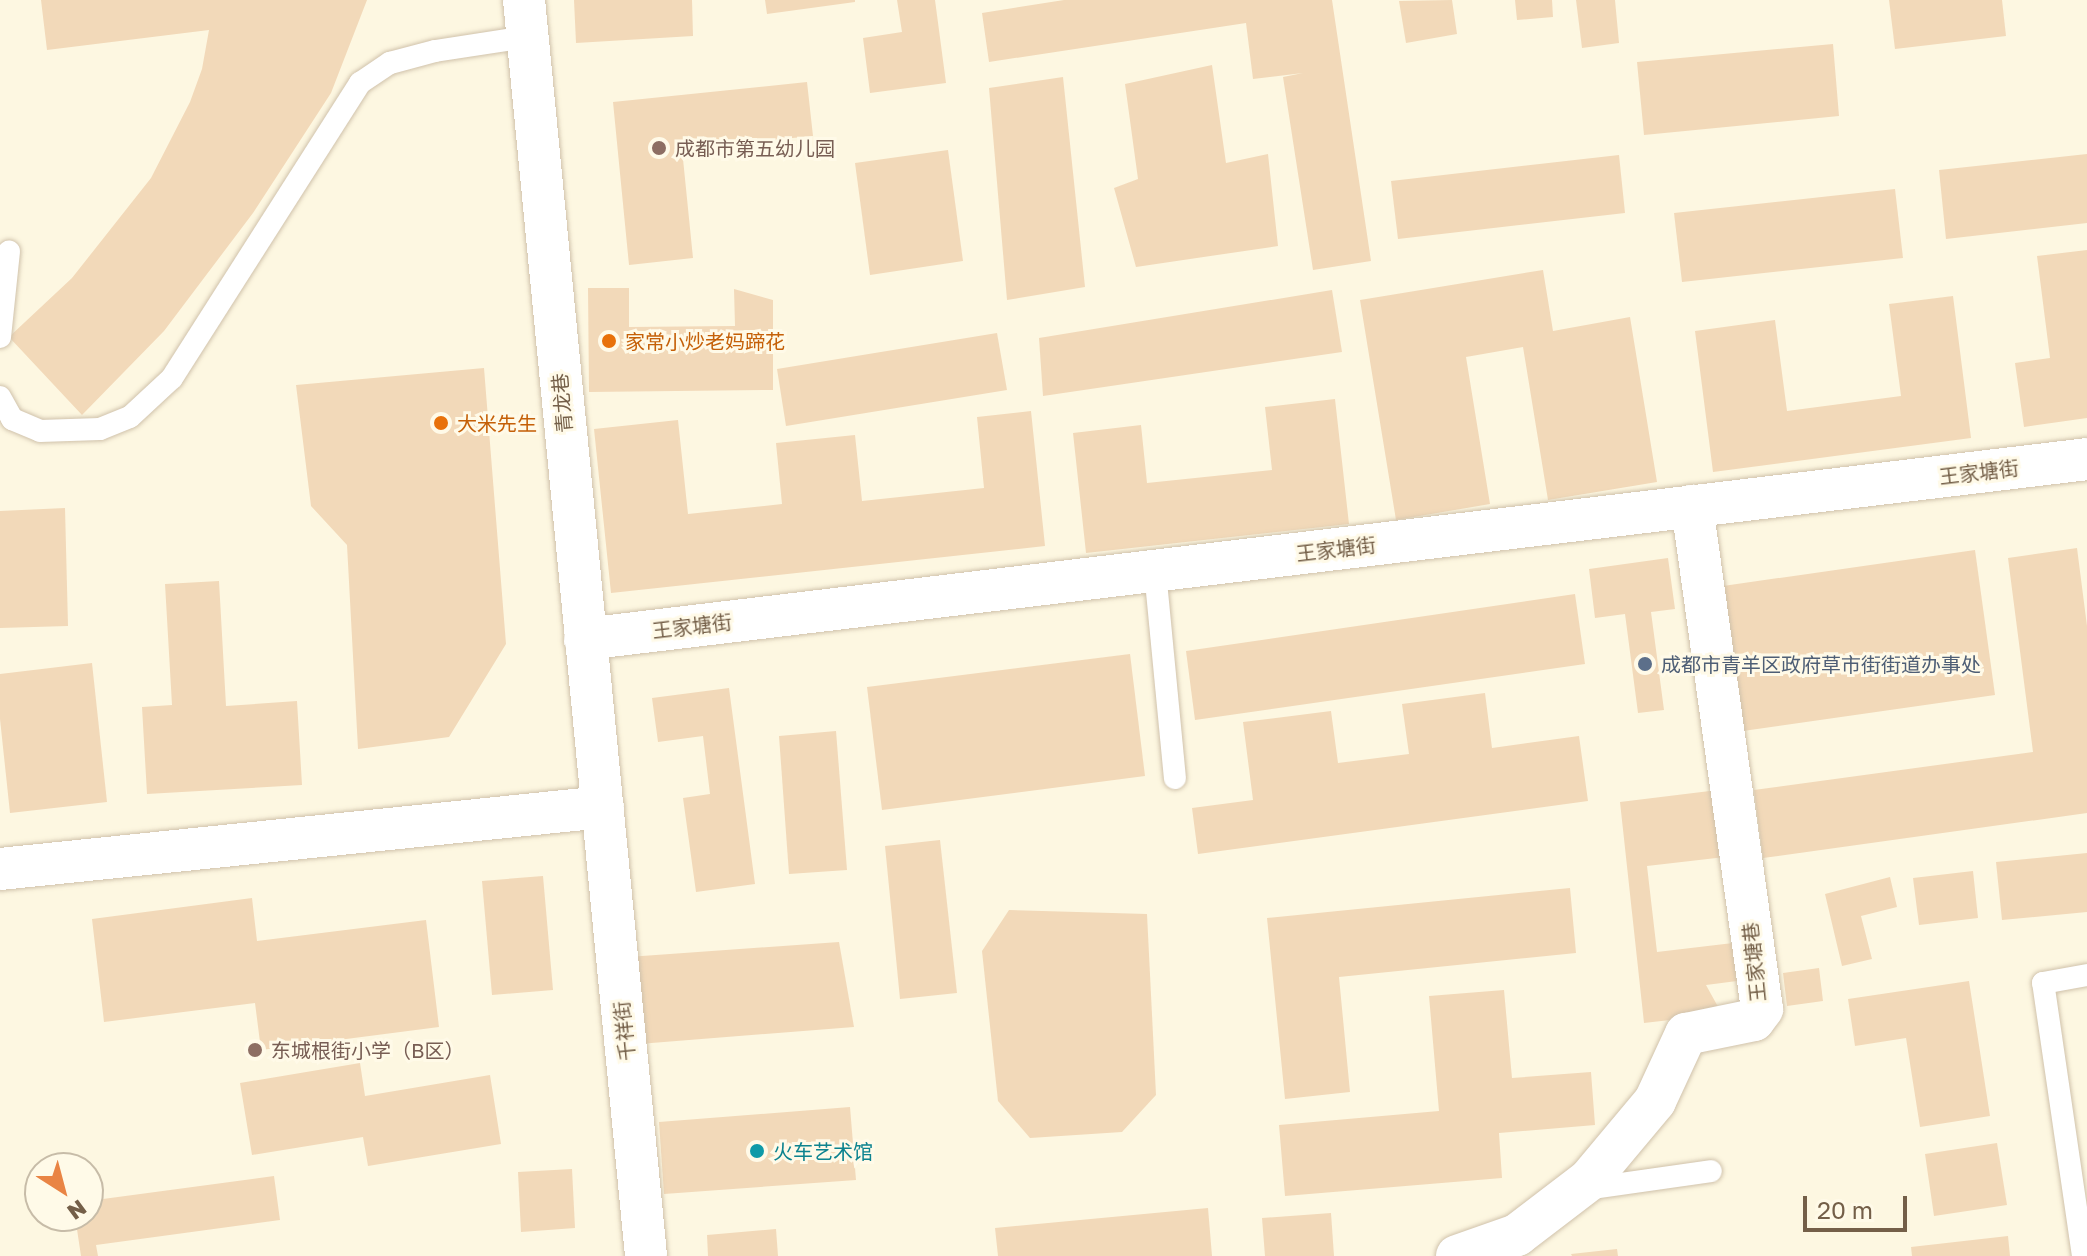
<!DOCTYPE html>
<html>
<head>
<meta charset="utf-8">
<style>
  body { margin:0 }
  #map { position:relative; width:2087px; height:1256px; overflow:hidden; background:#fdf7e1; font-family:"Golos Text","Noto Sans SC",sans-serif }
  div>[style] { position:absolute }
  .building>* { inset:0; background:#f2d9b9 }
  .roads { filter:drop-shadow(0 0 2px #d0c2ab) drop-shadow(0 0 2px #d0c2ab) }
  .lane>* { height:22px; margin:-11px; padding:0 11px; transform-origin:11px; border-radius:11px; background:#fff }
  .street>* { height:42px; margin:-21px; padding:0 21px; transform-origin:21px; border-radius:21px; background:#fff }
  .dots>* { width:22px; height:22px; translate:-50% -50%; box-sizing:border-box; border:4px solid #fffae8; border-radius:50% }
  span { translate:-50% -50%; white-space:nowrap; text-align:center; line-height:1.15; -webkit-text-stroke:6px #fffae8; paint-order:stroke }
  .education-label { font-size:20px; color:#785e54 }
  .left { translate:0 -50%; text-align:left }
  .food-label { font-size:20px; color:#c56008 }
  .street-label { font-size:20px; color:#745f48 }
  .service-label { font-size:20px; color:#4e5e75 }
  .culture-label { font-size:20px; color:#0d838f }
  .north { position:absolute; left:24px; top:1152px; width:80px; height:80px; box-sizing:border-box; background:#fffae8; border:2px solid #c7bca8; border-radius:50%; rotate:144deg; font-size:22px; font-weight:700; line-height:32px; text-align:center; color:#745f48 }
  .north::after { content:''; display:block; margin:auto; width:28px; height:36px; background:#e98444; clip-path:polygon(50% 0,100% 100%,50% 72%,0 100%) }
  .scale { position:absolute; left:1803px; top:1196px; width:104px; height:36px; box-sizing:border-box; border:4px solid #745f48; border-top:0; padding-left:10px; font-size:24px; line-height:28px; white-space:nowrap; color:#745f48; -webkit-text-stroke:6px #fffae8; paint-order:stroke }
</style>
</head>
<body>
<div id="map">
  <div class="building">
    <i style="clip-path:polygon(41px 0,367px 0,331px 93px,253px 213px,164px 331px,82px 415px,9px 337px,72px 278px,151px 178px,190px 102px,202px 69px,209px 30px,47px 50px)"></i>
    <i style="clip-path:polygon(574px 0,692px 0,693px 36px,576px 43px)"></i>
    <i style="clip-path:polygon(765px 0,855px 0,855px 2px,767px 14px)"></i>
    <i style="clip-path:polygon(897px 0,935px 0,946px 83px,870px 93px,863px 38px,902px 32px)"></i>
    <i style="clip-path:polygon(1064px 0,1332px 0,1371px 261px,1313px 270px,1283px 77px,1303px 73px,1253px 79px,1246px 23px,989px 62px,982px 13px)"></i>
    <i style="clip-path:polygon(1452px 0,1457px 34px,1406px 43px,1399px 1px)"></i>
    <i style="clip-path:polygon(1515px 0,1552px 0,1553px 17px,1517px 20px)"></i>
    <i style="clip-path:polygon(1576px 0,1615px 0,1619px 43px,1582px 48px)"></i>
    <i style="clip-path:polygon(1889px 0,2002px 0,2006px 36px,1895px 49px)"></i>
    <i style="clip-path:polygon(1833px 44px,1839px 116px,1644px 135px,1637px 62px)"></i>
    <i style="clip-path:polygon(1212px 65px,1226px 163px,1268px 154px,1278px 246px,1136px 267px,1114px 188px,1138px 179px,1125px 84px)"></i>
    <i style="clip-path:polygon(1063px 77px,1085px 287px,1007px 300px,989px 88px)"></i>
    <i style="clip-path:polygon(807px 82px,813px 136px,682px 149px,693px 258px,629px 265px,613px 102px)"></i>
    <i style="clip-path:polygon(948px 150px,963px 261px,870px 275px,855px 163px)"></i>
    <i style="clip-path:polygon(2087px 154px,2087px 223px,1946px 239px,1939px 170px)"></i>
    <i style="clip-path:polygon(1619px 155px,1625px 213px,1398px 239px,1391px 181px)"></i>
    <i style="clip-path:polygon(1895px 189px,1903px 258px,1682px 282px,1674px 213px)"></i>
    <i style="clip-path:polygon(2087px 250px,2087px 418px,2024px 427px,2015px 363px,2050px 358px,2037px 256px)"></i>
    <i style="clip-path:polygon(1543px 270px,1553px 331px,1630px 317px,1657px 482px,1548px 500px,1523px 347px,1466px 357px,1490px 504px,1396px 520px,1360px 300px)"></i>
    <i style="clip-path:polygon(588px 288px,629px 288px,629px 327px,735px 326px,734px 289px,773px 300px,773px 390px,589px 392px)"></i>
    <i style="clip-path:polygon(1332px 290px,1342px 352px,1043px 396px,1039px 338px)"></i>
    <i style="clip-path:polygon(1953px 296px,1971px 438px,1713px 472px,1695px 331px,1775px 320px,1787px 411px,1901px 396px,1889px 304px)"></i>
    <i style="clip-path:polygon(997px 333px,1007px 390px,786px 426px,777px 369px)"></i>
    <i style="clip-path:polygon(484px 368px,506px 644px,449px 737px,358px 749px,347px 545px,311px 506px,296px 385px)"></i>
    <i style="clip-path:polygon(1335px 399px,1349px 524px,1086px 553px,1073px 433px,1141px 425px,1147px 483px,1272px 470px,1265px 407px)"></i>
    <i style="clip-path:polygon(1031px 411px,1045px 546px,611px 593px,594px 429px,678px 420px,688px 514px,782px 504px,776px 443px,855px 435px,862px 501px,984px 488px,977px 417px)"></i>
    <i style="clip-path:polygon(65px 508px,68px 626px,0 628px,0 511px)"></i>
    <i style="clip-path:polygon(2077px 548px,2087px 626px,2087px 813px,1763px 858px,1754px 790px,2033px 752px,2008px 558px)"></i>
    <i style="clip-path:polygon(1975px 550px,1995px 695px,1743px 731px,1723px 586px)"></i>
    <i style="clip-path:polygon(1668px 558px,1675px 609px,1651px 612px,1664px 710px,1638px 713px,1625px 614px,1595px 618px,1589px 569px)"></i>
    <i style="clip-path:polygon(219px 581px,226px 706px,297px 701px,302px 785px,147px 794px,142px 707px,172px 705px,165px 584px)"></i>
    <i style="clip-path:polygon(1575px 594px,1585px 664px,1195px 720px,1186px 651px)"></i>
    <i style="clip-path:polygon(1130px 654px,1145px 776px,882px 810px,867px 687px)"></i>
    <i style="clip-path:polygon(92px 663px,107px 802px,10px 813px,0 719px,0 674px)"></i>
    <i style="clip-path:polygon(729px 688px,755px 884px,696px 892px,683px 798px,710px 794px,703px 736px,658px 742px,652px 698px)"></i>
    <i style="clip-path:polygon(1485px 693px,1492px 748px,1579px 736px,1588px 801px,1198px 854px,1192px 808px,1253px 800px,1243px 722px,1331px 711px,1338px 763px,1409px 754px,1402px 704px)"></i>
    <i style="clip-path:polygon(836px 731px,847px 870px,789px 874px,779px 736px)"></i>
    <i style="clip-path:polygon(1718px 790px,1725px 857px,1647px 866px,1657px 952px,1733px 943px,1737px 981px,1706px 985px,1722px 1014px,1644px 1023px,1620px 802px)"></i>
    <i style="clip-path:polygon(940px 840px,957px 993px,900px 999px,885px 846px)"></i>
    <i style="clip-path:polygon(2087px 853px,2087px 912px,2002px 920px,1996px 862px)"></i>
    <i style="clip-path:polygon(1973px 871px,1978px 918px,1919px 925px,1913px 878px)"></i>
    <i style="clip-path:polygon(543px 876px,553px 990px,492px 995px,482px 881px)"></i>
    <i style="clip-path:polygon(1890px 877px,1897px 907px,1861px 916px,1872px 959px,1842px 966px,1825px 894px)"></i>
    <i style="clip-path:polygon(1570px 888px,1576px 953px,1339px 977px,1350px 1092px,1285px 1099px,1267px 918px)"></i>
    <i style="clip-path:polygon(252px 898px,257px 941px,426px 920px,439px 1027px,261px 1050px,255px 1003px,104px 1022px,92px 919px)"></i>
    <i style="clip-path:polygon(1009px 910px,1147px 914px,1156px 1095px,1122px 1132px,1030px 1138px,998px 1101px,982px 951px)"></i>
    <i style="clip-path:polygon(839px 942px,854px 1027px,639px 1044px,628px 957px)"></i>
    <i style="clip-path:polygon(1819px 968px,1823px 1001px,1787px 1006px,1783px 973px)"></i>
    <i style="clip-path:polygon(1969px 981px,1990px 1116px,1920px 1127px,1906px 1038px,1855px 1046px,1848px 999px)"></i>
    <i style="clip-path:polygon(1504px 990px,1512px 1078px,1591px 1072px,1595px 1125px,1499px 1133px,1502px 1178px,1285px 1196px,1279px 1125px,1439px 1111px,1429px 996px)"></i>
    <i style="clip-path:polygon(360px 1063px,365px 1096px,490px 1075px,501px 1144px,368px 1166px,363px 1137px,252px 1155px,240px 1083px)"></i>
    <i style="clip-path:polygon(850px 1107px,856px 1180px,664px 1194px,659px 1122px)"></i>
    <i style="clip-path:polygon(1997px 1143px,2007px 1205px,1934px 1216px,1925px 1154px)"></i>
    <i style="clip-path:polygon(572px 1169px,575px 1228px,521px 1232px,518px 1172px)"></i>
    <i style="clip-path:polygon(274px 1176px,280px 1220px,96px 1245px,98px 1256px,81px 1256px,75px 1216px,88px 1216px,88px 1201px)"></i>
    <i style="clip-path:polygon(1208px 1208px,1212px 1256px,998px 1256px,995px 1228px)"></i>
    <i style="clip-path:polygon(1331px 1213px,1334px 1256px,1265px 1256px,1262px 1218px)"></i>
    <i style="clip-path:polygon(776px 1229px,778px 1256px,708px 1256px,707px 1235px)"></i>
    <i style="clip-path:polygon(2008px 1236px,2010px 1256px,1912px 1256px,1911px 1247px)"></i>
    <i style="clip-path:polygon(1617px 1249px,1618px 1256px,1572px 1256px,1571px 1254px)"></i>
  </div>
  <div class="roads">
    <div class="lane">
      <i style="left:0;top:337px;width:86px;rotate:-84deg"></i>
      <i style="left:0;top:397px;width:25px;rotate:61deg"></i>
      <i style="left:12px;top:419px;width:30px;rotate:23deg"></i>
      <i style="left:40px;top:431px;width:60px;rotate:-1.9deg"></i>
      <i style="left:100px;top:429px;width:32px;rotate:-22deg"></i>
      <i style="left:130px;top:417px;width:57px;rotate:-42.9deg"></i>
      <i style="left:172px;top:378px;width:350px;rotate:-57.5deg"></i>
      <i style="left:360px;top:83px;width:36px;rotate:-34deg"></i>
      <i style="left:390px;top:63px;width:47px;rotate:-14.9deg"></i>
      <i style="left:435px;top:51px;width:93px;rotate:-8.7deg"></i>
      <i style="left:1155px;top:571px;width:208px;rotate:84.5deg"></i>
      <i style="left:1585px;top:1189px;width:127px;rotate:-8.1deg"></i>
      <i style="left:2083px;top:1256px;width:276px;rotate:-98.3deg"></i>
      <i style="left:2043px;top:983px;width:45px;rotate:-10.3deg"></i>
    </div>
    <div class="street">
      <i style="left:524px;top:0;width:1262px;rotate:84.45deg"></i>
      <i style="left:585px;top:639px;width:1513px;rotate:-6.83deg"></i>
      <i style="left:0;top:869px;width:606px;rotate:-5.87deg"></i>
      <i style="left:1457px;top:1256px;width:64px;rotate:-19.3deg"></i>
      <i style="left:1517px;top:1235px;width:91px;rotate:-37.4deg"></i>
      <i style="left:1589px;top:1180px;width:103px;rotate:-50.1deg"></i>
      <i style="left:1655px;top:1101px;width:74px;rotate:-65.2deg"></i>
      <i style="left:1686px;top:1034px;width:69px;rotate:-11.6deg"></i>
      <i style="left:1754px;top:1020px;width:14px;rotate:-54deg"></i>
      <i style="left:1762px;top:1009px;width:508px;rotate:-97.92deg"></i>
    </div>
  </div>
  <div class="dots">
    <i style="left:659px;top:148px;background:#8d6e63"></i>
    <i style="left:609px;top:341px;background:#e8710a"></i>
    <i style="left:441px;top:423px;background:#e8710a"></i>
    <i style="left:1645px;top:664px;background:#5c6f8a"></i>
    <i style="left:255px;top:1050px;background:#8d6e63"></i>
    <i style="left:757px;top:1151px;background:#0f9aa8"></i>
  </div>
  <div class="education-label">
    <span class="left" style="left:675px;top:148px">成都市第五幼儿园</span>
    <span class="left" style="left:271px;top:1050px">东城根街小学（B区）</span>
  </div>
  <div class="food-label">
    <span class="left" style="left:625px;top:341px">家常小炒老妈蹄花</span>
    <span class="left" style="left:457px;top:423px">大米先生</span>
  </div>
  <div class="street-label">
    <span style="left:562px;top:403px;rotate:-95deg">青龙巷</span>
    <span style="left:1979px;top:472px;rotate:-7deg">王家塘街</span>
    <span style="left:1336px;top:549px;rotate:-7deg">王家塘街</span>
    <span style="left:692px;top:626px;rotate:-7deg">王家塘街</span>
    <span style="left:1754px;top:962px;rotate:-96deg">王家塘巷</span>
    <span style="left:624px;top:1031px;rotate:-96deg">千祥街</span>
  </div>
  <div class="service-label">
    <span class="left" style="left:1661px;top:664px">成都市青羊区政府草市街街道办事处</span>
  </div>
  <div class="culture-label">
    <span class="left" style="left:773px;top:1151px">火车艺术馆</span>
  </div>
  <div class="north">N</div>
  <div class="scale">20 m</div>
</div>
</body>
</html>
